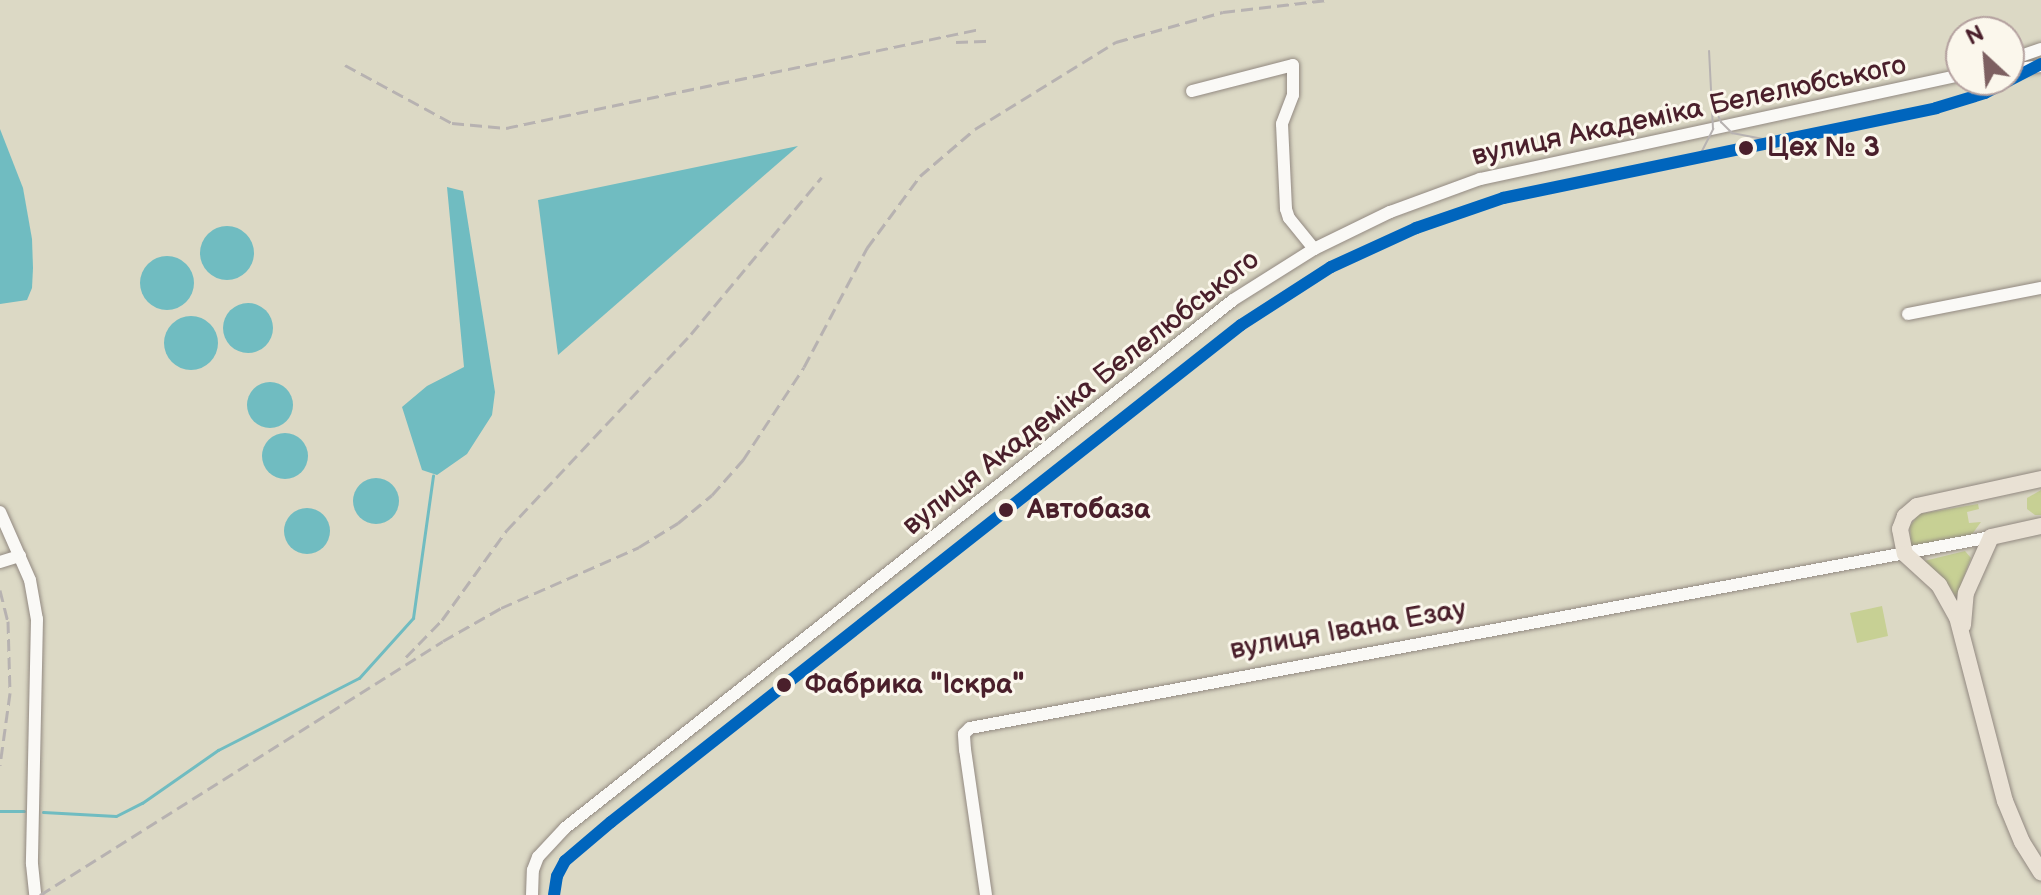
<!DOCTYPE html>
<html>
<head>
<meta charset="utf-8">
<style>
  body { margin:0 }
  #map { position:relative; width:2041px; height:895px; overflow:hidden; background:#dcd9c5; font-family:"Balsamiq Sans",sans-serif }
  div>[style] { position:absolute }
  .green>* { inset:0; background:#c7d094 }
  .water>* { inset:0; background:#70bcc1 }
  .round { border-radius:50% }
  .stream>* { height:3px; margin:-1.5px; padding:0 1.5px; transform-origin:1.5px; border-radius:1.5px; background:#70bcc1 }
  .roads { filter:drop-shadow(0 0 2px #928981) drop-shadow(0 0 2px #928981) }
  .minor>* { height:12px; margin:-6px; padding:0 6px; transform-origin:6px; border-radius:6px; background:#faf9f6 }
  .major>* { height:16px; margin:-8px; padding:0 8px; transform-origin:8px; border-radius:8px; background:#e9e1d4 }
  .tram>* { height:2px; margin:-1px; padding:0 1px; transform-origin:1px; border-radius:1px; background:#b7b2b1 }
  .rail>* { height:3px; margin-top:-1.5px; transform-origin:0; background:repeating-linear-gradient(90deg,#b7b2b1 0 12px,transparent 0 18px) }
  .tram-1>* { height:12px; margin:-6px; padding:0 6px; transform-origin:6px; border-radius:6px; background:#0065bd }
  .dots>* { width:22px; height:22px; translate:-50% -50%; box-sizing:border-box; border:4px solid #fbf7ec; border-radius:50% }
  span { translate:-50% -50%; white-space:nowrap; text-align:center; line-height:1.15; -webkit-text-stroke:6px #fbf7ec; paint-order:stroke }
  .street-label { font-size:28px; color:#4a1f2b }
  .stop-label { font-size:28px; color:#4a1f2b; font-weight:700 }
  .left { translate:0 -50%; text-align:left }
  .north { position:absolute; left:1945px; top:16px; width:80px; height:80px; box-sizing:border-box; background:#fbf7ec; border:2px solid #b4a19f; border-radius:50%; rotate:334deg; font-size:22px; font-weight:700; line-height:32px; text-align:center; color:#4a1f2b }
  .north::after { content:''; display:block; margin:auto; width:28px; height:36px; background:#7d6061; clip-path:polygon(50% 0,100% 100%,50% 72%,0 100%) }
</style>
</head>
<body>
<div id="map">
  <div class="green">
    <i style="clip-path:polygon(2041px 490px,2041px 515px,2035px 515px,2027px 509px,2027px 498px)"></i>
    <i style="clip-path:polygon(1978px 504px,1979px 509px,1967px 512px,1969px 523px,1981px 522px,1970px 537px,1911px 547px,1910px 526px,1919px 514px)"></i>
    <i style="clip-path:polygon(1965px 551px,1971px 558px,1956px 597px,1946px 581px,1924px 561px)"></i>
    <i style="clip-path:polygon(1882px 606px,1888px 636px,1857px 643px,1850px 613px)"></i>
  </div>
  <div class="water">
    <i style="clip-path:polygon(0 129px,23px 188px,32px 239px,33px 268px,32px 288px,27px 300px,0 304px)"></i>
    <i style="clip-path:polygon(798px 146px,558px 355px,538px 200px)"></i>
    <i style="clip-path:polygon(447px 187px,463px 191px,495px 392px,492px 415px,467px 454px,437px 475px,422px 470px,402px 407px,427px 386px,464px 367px)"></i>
    <i class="round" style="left:200px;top:226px;width:54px;height:54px"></i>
    <i class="round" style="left:140px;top:256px;width:54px;height:54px"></i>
    <i class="round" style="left:223px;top:303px;width:50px;height:50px"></i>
    <i class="round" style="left:164px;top:316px;width:54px;height:54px"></i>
    <i class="round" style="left:247px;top:382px;width:46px;height:46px"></i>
    <i class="round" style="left:262px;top:433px;width:46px;height:46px"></i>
    <i class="round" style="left:353px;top:478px;width:46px;height:46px"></i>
    <i class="round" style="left:284px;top:508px;width:46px;height:46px"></i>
  </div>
  <div class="stream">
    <i style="left:0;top:811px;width:24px"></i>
    <i style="left:43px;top:812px;width:73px;rotate:3.1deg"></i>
    <i style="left:116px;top:816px;width:29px;rotate:-27deg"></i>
    <i style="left:142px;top:803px;width:93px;rotate:-34.9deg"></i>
    <i style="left:218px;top:750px;width:158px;rotate:-27.1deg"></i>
    <i style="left:359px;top:678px;width:81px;rotate:-48deg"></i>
    <i style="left:413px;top:618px;width:144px;rotate:-82deg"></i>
  </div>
  <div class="roads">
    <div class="minor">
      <i style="left:2009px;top:60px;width:34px;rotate:-19deg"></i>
      <i style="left:2009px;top:70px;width:32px;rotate:-7deg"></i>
      <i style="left:1192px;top:91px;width:104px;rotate:-14.4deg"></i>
      <i style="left:1293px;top:65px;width:30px;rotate:90deg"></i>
      <i style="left:1293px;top:95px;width:31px;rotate:111deg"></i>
      <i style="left:1282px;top:124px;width:85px;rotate:87.3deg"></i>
      <i style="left:1286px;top:209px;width:9px;rotate:72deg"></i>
      <i style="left:1289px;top:218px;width:40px;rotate:51deg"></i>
      <i style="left:1908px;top:314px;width:136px;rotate:-11.1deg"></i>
      <i style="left:0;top:512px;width:74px;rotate:66.2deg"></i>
      <i style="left:30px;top:580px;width:40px;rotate:80deg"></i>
      <i style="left:37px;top:619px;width:245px;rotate:91.2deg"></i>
      <i style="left:32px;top:864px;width:31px;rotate:84deg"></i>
      <i style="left:0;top:562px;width:21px;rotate:-17deg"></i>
      <i style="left:532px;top:895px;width:25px;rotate:-88deg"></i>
      <i style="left:533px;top:870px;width:14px;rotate:-69deg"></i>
      <i style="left:538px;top:857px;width:40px;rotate:-47deg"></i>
      <i style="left:565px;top:828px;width:851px;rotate:-38.32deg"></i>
      <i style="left:1233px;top:300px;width:96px;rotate:-32.2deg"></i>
      <i style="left:1314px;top:249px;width:85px;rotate:-26deg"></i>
      <i style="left:1390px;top:212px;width:96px;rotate:-20.1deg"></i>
      <i style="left:1480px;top:179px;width:492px;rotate:-12.2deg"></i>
      <i style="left:986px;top:895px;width:147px;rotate:-98.2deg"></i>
      <i style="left:965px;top:750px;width:16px;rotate:-94deg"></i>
      <i style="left:964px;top:734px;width:8px;rotate:-45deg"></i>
      <i style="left:970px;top:728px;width:1039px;rotate:-10.6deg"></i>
    </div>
    <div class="major">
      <i style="left:2041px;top:479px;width:127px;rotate:167.7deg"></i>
      <i style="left:1917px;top:506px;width:16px;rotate:140deg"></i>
      <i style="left:1905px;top:516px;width:14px;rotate:111deg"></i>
      <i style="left:1900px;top:529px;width:25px;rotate:79deg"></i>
      <i style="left:1905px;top:554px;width:46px;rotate:42.4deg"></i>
      <i style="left:1939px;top:585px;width:37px;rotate:61deg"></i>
      <i style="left:1957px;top:617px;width:190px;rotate:75.4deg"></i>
      <i style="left:2005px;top:801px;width:44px;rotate:67.5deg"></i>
      <i style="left:2022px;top:842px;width:36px;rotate:58deg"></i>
      <i style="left:1963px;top:625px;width:32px;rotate:-85deg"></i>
      <i style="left:1966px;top:593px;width:61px;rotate:-65.9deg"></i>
      <i style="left:1991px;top:537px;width:51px;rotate:-12.4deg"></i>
    </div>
  </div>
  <div class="tram">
    <i style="left:1714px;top:107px;width:17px;rotate:65deg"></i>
    <i style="left:1721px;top:122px;width:16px;rotate:45deg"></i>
    <i style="left:1732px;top:133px;width:33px;rotate:11deg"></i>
    <i style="left:1687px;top:160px;width:17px;rotate:-31deg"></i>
    <i style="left:1702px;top:151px;width:25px;rotate:-63deg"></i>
    <i style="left:1713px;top:129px;width:78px;rotate:-92.9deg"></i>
  </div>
  <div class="rail">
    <i style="left:956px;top:42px;width:35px;rotate:-2deg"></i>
    <i style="left:345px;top:65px;width:122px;rotate:28.5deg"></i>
    <i style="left:452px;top:123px;width:54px;rotate:5.3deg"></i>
    <i style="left:506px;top:128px;width:481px;rotate:-11.8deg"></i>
    <i style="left:0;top:590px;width:32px;rotate:76deg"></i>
    <i style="left:8px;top:621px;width:72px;rotate:88.4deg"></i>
    <i style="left:10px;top:693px;width:73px;rotate:97.9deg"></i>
    <i style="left:406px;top:657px;width:52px;rotate:-45.8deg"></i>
    <i style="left:442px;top:620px;width:111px;rotate:-54.2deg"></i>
    <i style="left:507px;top:530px;width:269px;rotate:-46.8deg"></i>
    <i style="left:691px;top:334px;width:204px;rotate:-50.2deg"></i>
    <i style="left:40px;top:895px;width:476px;rotate:-32.2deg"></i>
    <i style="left:443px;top:641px;width:67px;rotate:-29.6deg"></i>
    <i style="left:501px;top:608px;width:151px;rotate:-23.8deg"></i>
    <i style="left:639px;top:547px;width:46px;rotate:-31.6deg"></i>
    <i style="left:678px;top:523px;width:44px;rotate:-39.5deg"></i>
    <i style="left:712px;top:495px;width:47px;rotate:-48.5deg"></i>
    <i style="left:743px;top:460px;width:111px;rotate:-56.7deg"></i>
    <i style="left:804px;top:367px;width:135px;rotate:-62.1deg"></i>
    <i style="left:867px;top:248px;width:89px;rotate:-53.6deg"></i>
    <i style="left:920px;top:176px;width:72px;rotate:-40.5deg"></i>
    <i style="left:975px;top:129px;width:166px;rotate:-31.7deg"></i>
    <i style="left:1116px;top:42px;width:111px;rotate:-15.7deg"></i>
    <i style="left:1223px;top:12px;width:105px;rotate:-6.6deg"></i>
  </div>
  <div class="tram-1">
    <i style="left:554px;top:895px;width:19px;rotate:-81deg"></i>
    <i style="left:557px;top:876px;width:17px;rotate:-62deg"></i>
    <i style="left:565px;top:861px;width:60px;rotate:-40.3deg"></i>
    <i style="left:611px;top:822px;width:802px;rotate:-38.27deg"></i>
    <i style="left:1241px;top:325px;width:107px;rotate:-32.8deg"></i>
    <i style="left:1331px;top:267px;width:94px;rotate:-24.6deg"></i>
    <i style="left:1416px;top:228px;width:92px;rotate:-19deg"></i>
    <i style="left:1503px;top:198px;width:442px;rotate:-11.7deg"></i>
    <i style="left:1936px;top:108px;width:51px;rotate:-17deg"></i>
    <i style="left:1985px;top:93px;width:63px;rotate:-27.4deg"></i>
  </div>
  <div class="dots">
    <i style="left:1746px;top:148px;background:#4a1f2b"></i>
    <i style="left:1006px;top:510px;background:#4a1f2b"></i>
    <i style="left:784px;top:685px;background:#4a1f2b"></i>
  </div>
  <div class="street-label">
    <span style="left:1689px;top:111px;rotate:-12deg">вулиця Академіка Белелюбського</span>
    <span style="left:1081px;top:393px;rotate:-38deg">вулиця Академіка Белелюбського</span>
    <span style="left:1348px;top:630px;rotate:-10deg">вулиця Івана Езау</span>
  </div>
  <div class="stop-label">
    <span class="left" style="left:1767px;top:148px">Цех № 3</span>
    <span class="left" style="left:1027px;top:510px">Автобаза</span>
    <span class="left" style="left:805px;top:685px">Фабрика "Іскра"</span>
  </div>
  <div class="north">N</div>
</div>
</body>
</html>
